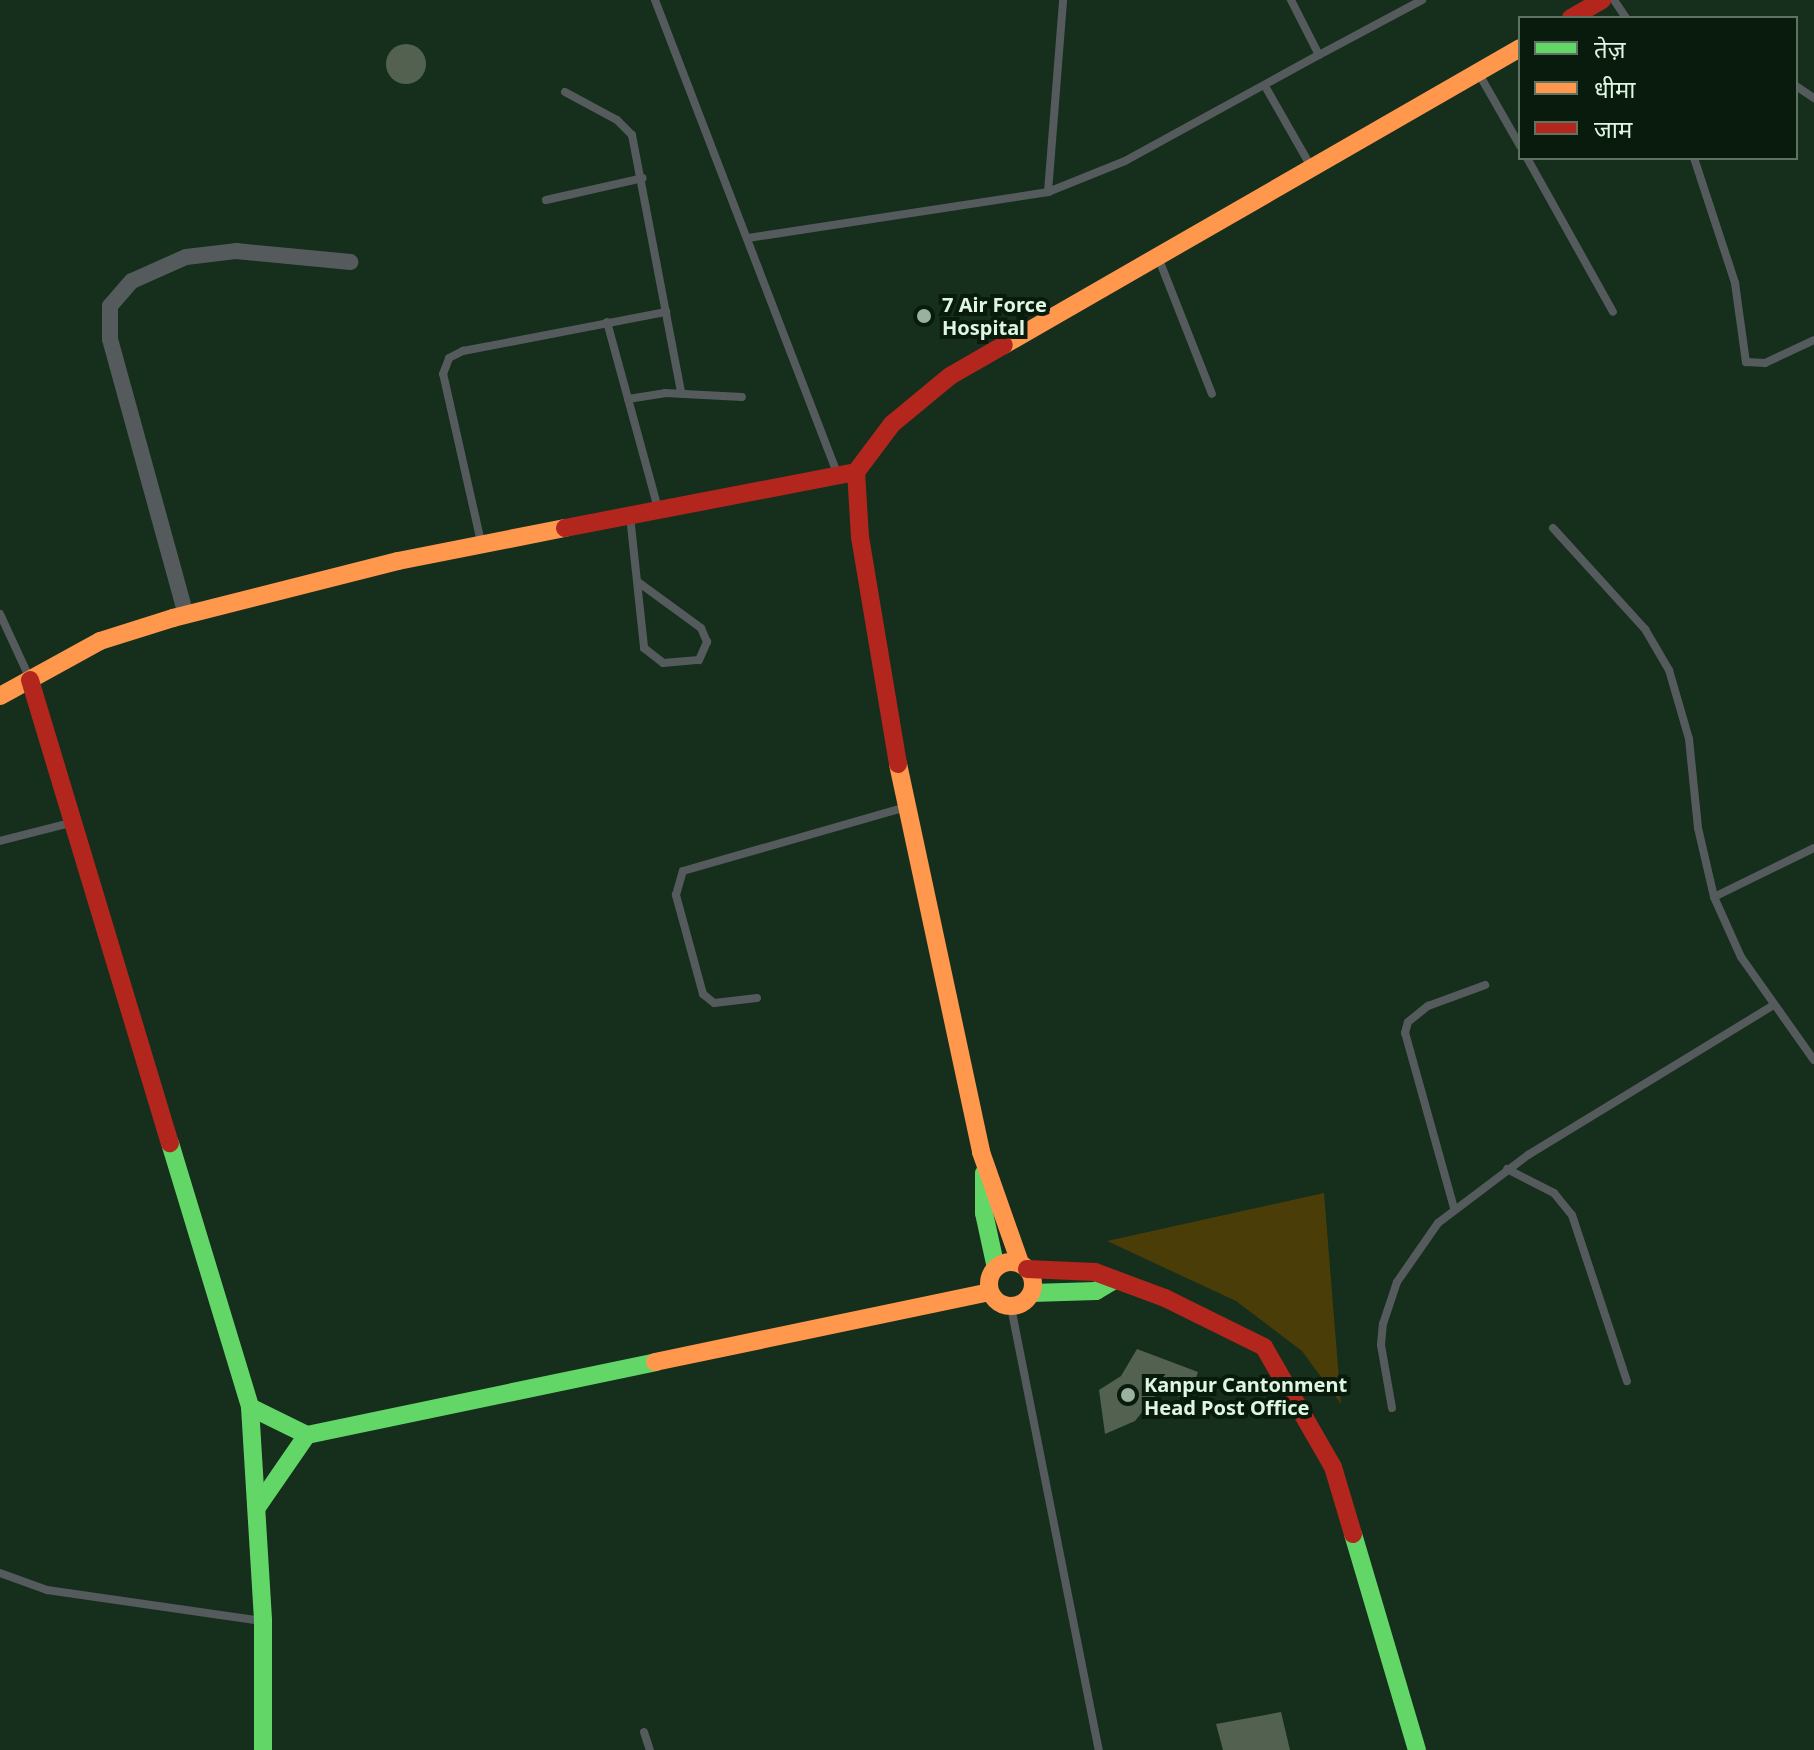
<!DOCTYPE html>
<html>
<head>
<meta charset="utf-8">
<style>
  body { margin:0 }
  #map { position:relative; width:1814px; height:1750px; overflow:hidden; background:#162e1c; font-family:"Noto Sans","Noto Sans Devanagari",sans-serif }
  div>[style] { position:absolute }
  .green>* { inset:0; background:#4a3d08 }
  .building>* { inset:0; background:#526150 }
  .round { border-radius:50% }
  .lane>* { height:8px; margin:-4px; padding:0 4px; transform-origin:4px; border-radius:4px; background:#555b5d }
  .street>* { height:16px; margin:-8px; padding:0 8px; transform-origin:8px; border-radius:8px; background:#555b5d }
  .fast>* { height:18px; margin:-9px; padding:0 9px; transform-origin:9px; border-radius:9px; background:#63d668 }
  .slow>* { height:18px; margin:-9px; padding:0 9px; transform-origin:9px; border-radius:9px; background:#ff974d }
  .slow>.ring { margin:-9px; padding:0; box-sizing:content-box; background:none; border:18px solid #ff974d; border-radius:50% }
  .jam>* { height:18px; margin:-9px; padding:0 9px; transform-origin:9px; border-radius:9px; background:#b3261e }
  .dots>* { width:22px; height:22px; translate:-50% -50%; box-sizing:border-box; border:4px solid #091b0c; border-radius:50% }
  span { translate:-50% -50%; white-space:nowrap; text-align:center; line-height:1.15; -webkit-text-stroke:8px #091b0c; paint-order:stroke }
  .poi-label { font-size:20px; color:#dff7e2; font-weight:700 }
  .left { translate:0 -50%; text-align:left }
  .legend { position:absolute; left:1518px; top:16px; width:280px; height:144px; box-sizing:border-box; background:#091b0c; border:2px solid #5f7362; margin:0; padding:10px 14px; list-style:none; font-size:24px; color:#dff7e2 }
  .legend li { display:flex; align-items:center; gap:16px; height:40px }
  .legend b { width:40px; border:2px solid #5f7362 }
</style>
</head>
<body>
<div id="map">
  <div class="green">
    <i style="clip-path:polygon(1324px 1193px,1341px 1404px,1302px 1351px,1236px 1301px,1107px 1241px)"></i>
  </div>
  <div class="building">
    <i class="round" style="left:386px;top:44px;width:40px;height:40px"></i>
    <i style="clip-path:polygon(1137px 1349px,1198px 1372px,1193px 1387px,1183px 1400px,1164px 1385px,1135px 1421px,1105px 1434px,1099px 1390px,1121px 1376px)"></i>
    <i style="clip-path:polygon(1281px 1712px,1290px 1750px,1223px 1750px,1216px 1724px)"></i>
  </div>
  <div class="lane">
    <i style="left:655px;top:0;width:507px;rotate:68.95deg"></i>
    <i style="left:1614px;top:0;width:22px;rotate:56deg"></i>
    <i style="left:1319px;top:55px;width:117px;rotate:-28.1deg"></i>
    <i style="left:1479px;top:74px;width:83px;rotate:60.3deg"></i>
    <i style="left:1265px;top:86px;width:91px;rotate:60.3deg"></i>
    <i style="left:1796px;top:86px;width:22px;rotate:34deg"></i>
    <i style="left:565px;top:92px;width:59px;rotate:28.3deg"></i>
    <i style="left:617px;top:120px;width:21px;rotate:45deg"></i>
    <i style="left:632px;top:135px;width:263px;rotate:79.2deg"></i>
    <i style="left:1527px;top:158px;width:176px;rotate:60.8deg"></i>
    <i style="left:1694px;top:158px;width:132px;rotate:71.8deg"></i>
    <i style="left:1735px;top:283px;width:80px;rotate:82.1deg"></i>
    <i style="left:1746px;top:362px;width:19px;rotate:3deg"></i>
    <i style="left:1765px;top:363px;width:54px;rotate:-25.1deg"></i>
    <i style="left:1048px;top:192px;width:193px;rotate:-85.5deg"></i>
    <i style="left:546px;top:200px;width:99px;rotate:-12.8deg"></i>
    <i style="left:748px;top:238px;width:304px;rotate:-8.7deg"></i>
    <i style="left:1048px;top:192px;width:83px;rotate:-21.9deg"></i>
    <i style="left:1125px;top:161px;width:221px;rotate:-28.7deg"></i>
    <i style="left:1319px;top:55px;width:62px;rotate:-117deg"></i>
    <i style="left:1158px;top:257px;width:147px;rotate:68.5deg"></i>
    <i style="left:607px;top:322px;width:194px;rotate:74.7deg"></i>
    <i style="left:628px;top:399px;width:37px;rotate:-9deg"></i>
    <i style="left:665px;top:393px;width:77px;rotate:3deg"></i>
    <i style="left:630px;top:516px;width:133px;rotate:83.9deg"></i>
    <i style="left:644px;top:648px;width:24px;rotate:38deg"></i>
    <i style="left:663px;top:663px;width:36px;rotate:-5deg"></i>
    <i style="left:699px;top:660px;width:20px;rotate:-66deg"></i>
    <i style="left:707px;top:642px;width:15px;rotate:-113deg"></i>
    <i style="left:701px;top:628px;width:78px;rotate:-143.9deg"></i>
    <i style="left:1553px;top:528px;width:137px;rotate:47.7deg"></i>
    <i style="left:1645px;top:629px;width:48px;rotate:59.7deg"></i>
    <i style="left:1669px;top:670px;width:72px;rotate:73.8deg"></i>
    <i style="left:1689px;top:739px;width:89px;rotate:84.2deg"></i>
    <i style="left:1698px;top:828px;width:71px;rotate:76.9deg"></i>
    <i style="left:1714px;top:897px;width:66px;rotate:65.8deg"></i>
    <i style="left:1741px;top:957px;width:126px;rotate:54.7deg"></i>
    <i style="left:481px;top:542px;width:172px;rotate:-102.7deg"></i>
    <i style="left:443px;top:374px;width:17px;rotate:-69deg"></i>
    <i style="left:449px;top:358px;width:16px;rotate:-27deg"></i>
    <i style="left:463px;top:351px;width:207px;rotate:-10.9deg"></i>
    <i style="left:0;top:614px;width:72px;rotate:65.2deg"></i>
    <i style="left:0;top:841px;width:72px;rotate:-14.4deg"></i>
    <i style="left:1714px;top:897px;width:111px;rotate:-26.1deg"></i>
    <i style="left:757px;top:998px;width:43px;rotate:173.4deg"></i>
    <i style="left:714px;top:1003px;width:14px;rotate:-141deg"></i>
    <i style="left:703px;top:994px;width:103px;rotate:-105.3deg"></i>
    <i style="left:676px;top:895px;width:25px;rotate:-74deg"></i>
    <i style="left:683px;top:871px;width:229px;rotate:-16deg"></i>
    <i style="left:1507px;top:1169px;width:53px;rotate:27.1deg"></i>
    <i style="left:1554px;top:1193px;width:28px;rotate:51deg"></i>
    <i style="left:1572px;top:1215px;width:175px;rotate:71.7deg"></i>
    <i style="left:1454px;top:1208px;width:182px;rotate:-105.6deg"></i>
    <i style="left:1405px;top:1033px;width:11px;rotate:-75deg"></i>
    <i style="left:1408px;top:1022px;width:26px;rotate:-39deg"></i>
    <i style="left:1428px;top:1006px;width:61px;rotate:-20.2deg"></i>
    <i style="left:1011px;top:1307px;width:452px;rotate:78.8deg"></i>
    <i style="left:1392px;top:1408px;width:64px;rotate:-99.9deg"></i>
    <i style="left:1381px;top:1345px;width:21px;rotate:-85deg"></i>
    <i style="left:1383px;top:1324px;width:44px;rotate:-71.6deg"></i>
    <i style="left:1397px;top:1282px;width:72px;rotate:-55.2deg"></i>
    <i style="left:1438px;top:1223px;width:113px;rotate:-37.1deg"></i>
    <i style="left:1528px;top:1155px;width:288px;rotate:-31.4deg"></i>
    <i style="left:0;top:1573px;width:50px;rotate:19.9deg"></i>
    <i style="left:47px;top:1590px;width:217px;rotate:8.2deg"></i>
    <i style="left:644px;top:1732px;width:19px;rotate:72deg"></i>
  </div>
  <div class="street">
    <i style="left:186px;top:615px;width:286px;rotate:-105.4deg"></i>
    <i style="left:110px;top:339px;width:33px;rotate:-90deg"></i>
    <i style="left:110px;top:306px;width:33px;rotate:-49deg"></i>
    <i style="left:132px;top:281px;width:59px;rotate:-24deg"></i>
    <i style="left:186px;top:257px;width:50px;rotate:-6.8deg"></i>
    <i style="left:236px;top:251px;width:115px;rotate:5.5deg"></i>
  </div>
  <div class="fast">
    <i style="left:170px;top:1143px;width:276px;rotate:73.1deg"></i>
    <i style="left:250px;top:1407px;width:214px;rotate:86.5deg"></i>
    <i style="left:263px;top:1621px;width:129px;rotate:90deg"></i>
    <i style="left:984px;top:1173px;width:40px;rotate:90deg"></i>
    <i style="left:984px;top:1213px;width:56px;rotate:77.7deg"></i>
    <i style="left:1032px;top:1293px;width:64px;rotate:-1.8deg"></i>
    <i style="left:1096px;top:1291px;width:21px;rotate:-31deg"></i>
    <i style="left:250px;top:1407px;width:64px;rotate:26.2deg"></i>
    <i style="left:307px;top:1435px;width:356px;rotate:-11.8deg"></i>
    <i style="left:258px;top:1506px;width:86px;rotate:-55.4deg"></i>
    <i style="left:1353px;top:1534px;width:225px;rotate:73.5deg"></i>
  </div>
  <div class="slow">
    <i style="left:1004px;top:345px;width:595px;rotate:-29.92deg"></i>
    <i style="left:0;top:696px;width:114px;rotate:-28.8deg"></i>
    <i style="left:100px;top:641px;width:77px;rotate:-17.5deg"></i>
    <i style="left:173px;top:618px;width:232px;rotate:-14.2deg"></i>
    <i style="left:398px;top:561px;width:170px;rotate:-11.2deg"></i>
    <i style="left:898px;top:764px;width:397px;rotate:77.9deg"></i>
    <i style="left:981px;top:1152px;width:118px;rotate:70.6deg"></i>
    <i class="ring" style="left:989px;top:1262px;width:26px;height:26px"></i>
    <i style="left:655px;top:1362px;width:342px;rotate:-11.8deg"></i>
  </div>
  <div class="jam">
    <i style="left:1571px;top:18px;width:36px;rotate:-30deg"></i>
    <i style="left:565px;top:528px;width:296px;rotate:-10.9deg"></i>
    <i style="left:30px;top:680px;width:484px;rotate:73.2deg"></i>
    <i style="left:898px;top:764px;width:230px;rotate:-99.5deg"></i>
    <i style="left:860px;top:537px;width:65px;rotate:-93.5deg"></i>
    <i style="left:856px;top:472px;width:60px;rotate:-53.1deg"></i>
    <i style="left:892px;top:424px;width:75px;rotate:-39.6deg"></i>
    <i style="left:950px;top:376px;width:62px;rotate:-29.9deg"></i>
    <i style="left:1027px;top:1269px;width:68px;rotate:2.5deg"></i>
    <i style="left:1095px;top:1272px;width:75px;rotate:20.4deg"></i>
    <i style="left:1165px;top:1298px;width:110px;rotate:26.3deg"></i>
    <i style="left:1264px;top:1347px;width:138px;rotate:60.1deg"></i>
    <i style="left:1333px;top:1467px;width:70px;rotate:73.4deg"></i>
  </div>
  <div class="dots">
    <i style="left:924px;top:316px;background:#99b19d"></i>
    <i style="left:1128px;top:1395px;background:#99b19d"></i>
  </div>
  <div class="poi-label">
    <span class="left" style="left:942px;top:316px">7 Air Force<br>Hospital</span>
    <span class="left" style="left:1144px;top:1396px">Kanpur Cantonment<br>Head Post Office</span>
  </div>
  <ul class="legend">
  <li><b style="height:10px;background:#63d668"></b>तेज़</li>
  <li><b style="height:10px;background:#ff974d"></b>धीमा</li>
  <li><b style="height:10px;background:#b3261e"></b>जाम</li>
  </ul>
</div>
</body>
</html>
